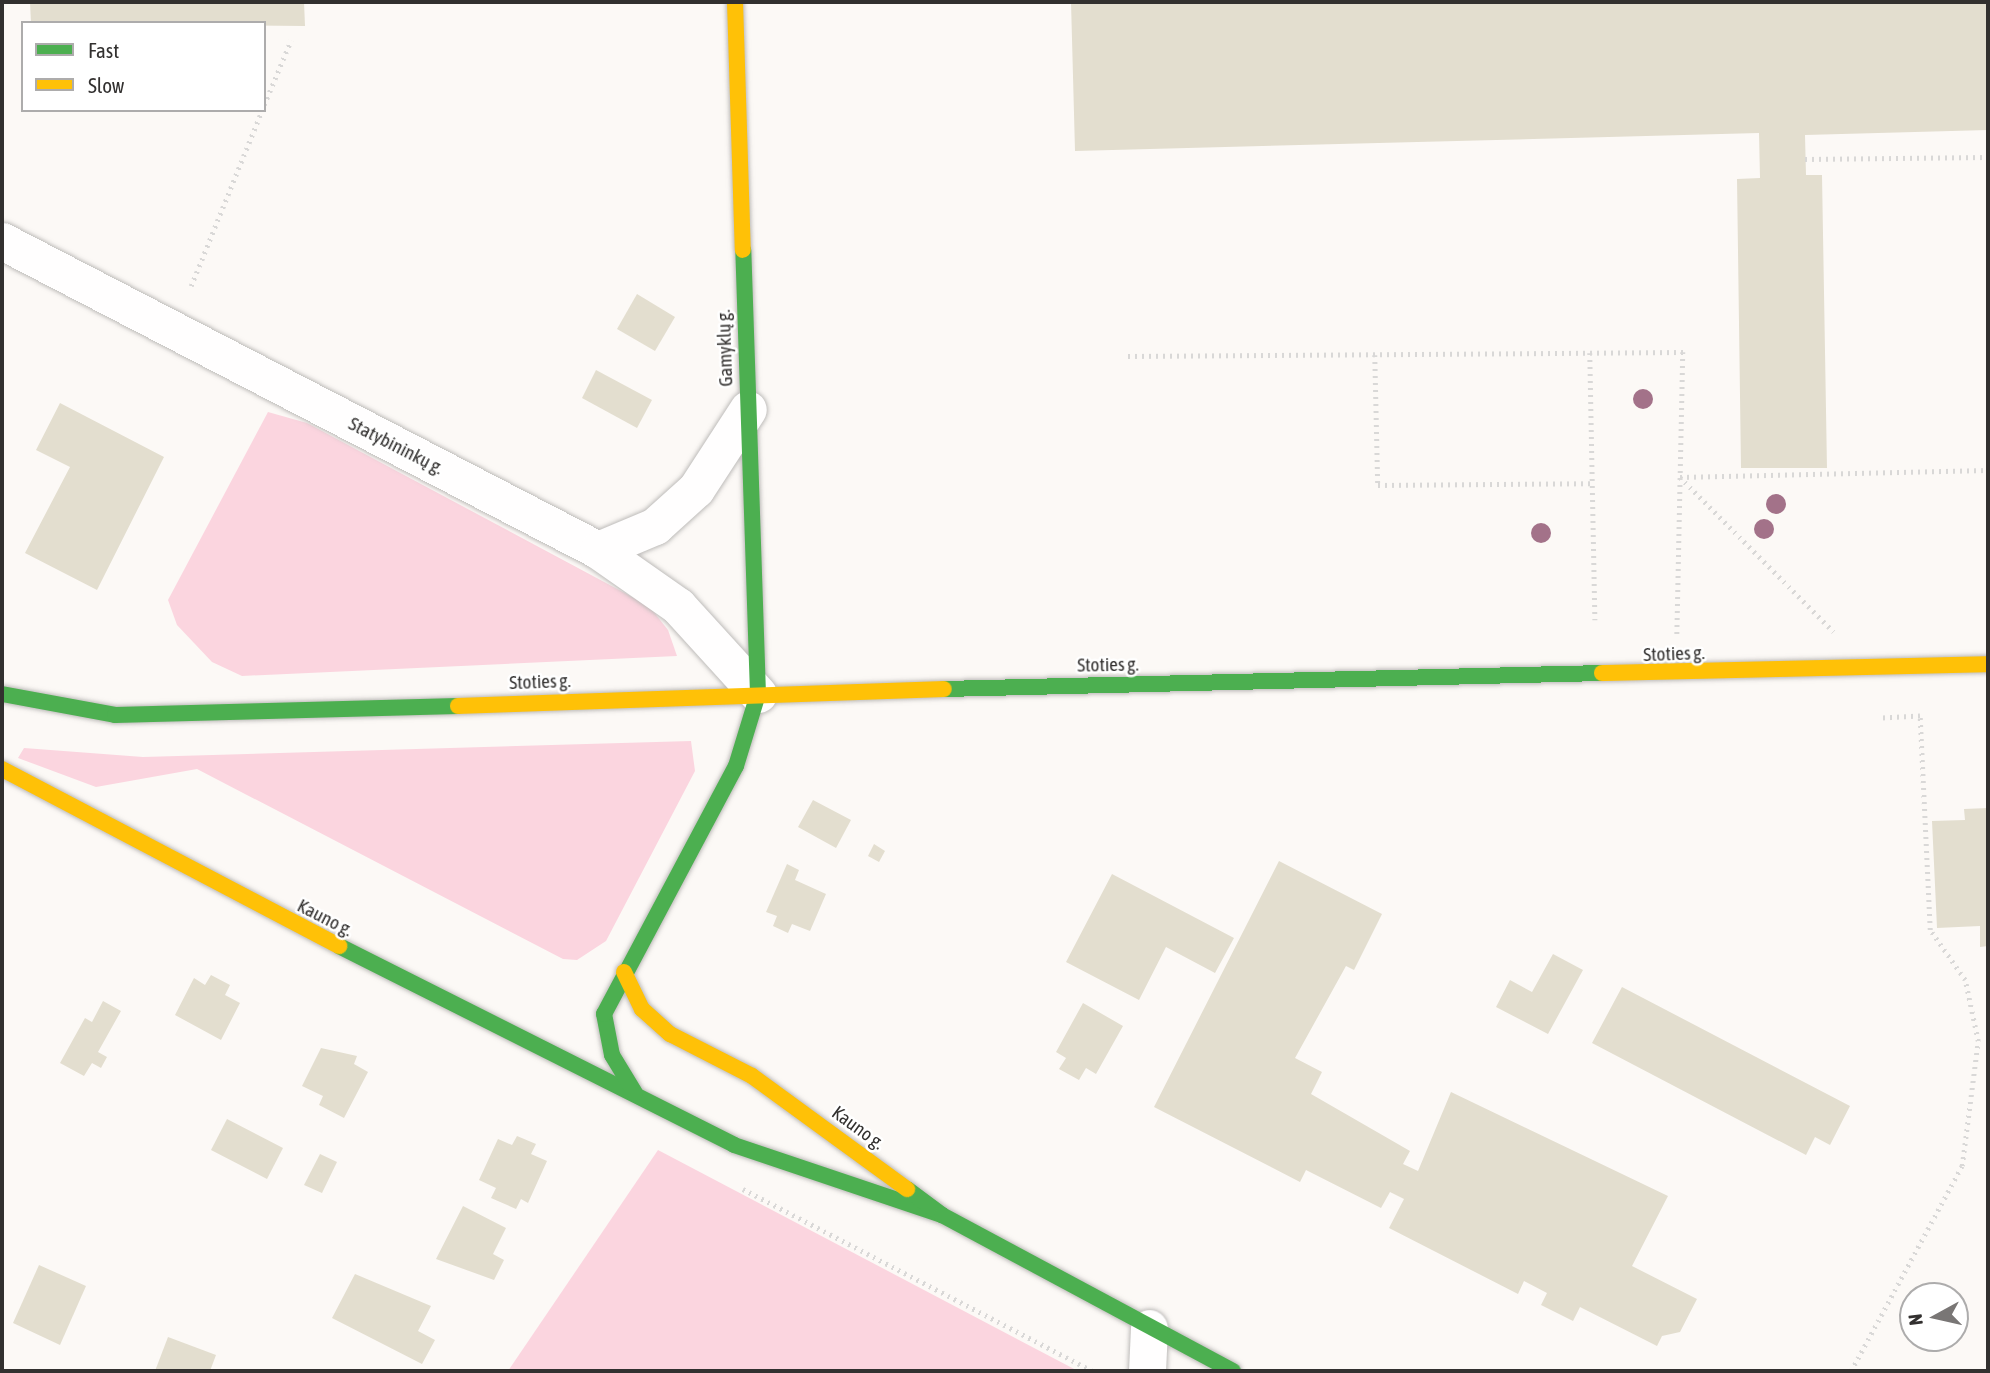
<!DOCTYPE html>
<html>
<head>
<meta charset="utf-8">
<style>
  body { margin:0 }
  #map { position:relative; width:1990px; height:1373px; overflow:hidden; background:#fcf9f6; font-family:"Asap Condensed",sans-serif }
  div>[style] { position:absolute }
  .green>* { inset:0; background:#fbd5df }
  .building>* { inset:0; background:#e3decf }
  .path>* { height:4.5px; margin-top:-2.25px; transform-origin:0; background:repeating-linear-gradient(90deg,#d9d8d7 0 2px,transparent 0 7px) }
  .roads { filter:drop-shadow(0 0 2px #bebcba) drop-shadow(0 0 2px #bebcba) }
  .street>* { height:37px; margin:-18.5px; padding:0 18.5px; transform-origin:18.5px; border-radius:18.5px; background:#fffefe }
  .fast>* { height:16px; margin:-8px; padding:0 8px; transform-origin:8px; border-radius:8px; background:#4caf50 }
  .slow>* { height:16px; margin:-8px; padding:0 8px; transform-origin:8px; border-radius:8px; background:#ffc107 }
  .trees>* { width:20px; height:20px; margin:-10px; border-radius:50%; background:#a37289 }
  span { translate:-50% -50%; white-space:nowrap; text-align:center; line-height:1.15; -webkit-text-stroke:5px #fff; paint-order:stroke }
  .street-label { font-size:19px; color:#32302f }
  .frame { position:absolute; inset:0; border:4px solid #32302f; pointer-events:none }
  .legend { position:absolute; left:21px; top:21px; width:245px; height:91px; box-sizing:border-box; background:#fff; border:2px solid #adacac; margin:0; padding:9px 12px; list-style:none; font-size:21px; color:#32302f }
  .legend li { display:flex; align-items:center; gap:14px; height:35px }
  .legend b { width:35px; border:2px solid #adacac }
  .north { position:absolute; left:1899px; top:1282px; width:70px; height:70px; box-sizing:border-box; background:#fff; border:2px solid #adacac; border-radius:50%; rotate:262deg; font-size:19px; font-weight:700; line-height:28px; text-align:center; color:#32302f }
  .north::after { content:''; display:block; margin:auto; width:24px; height:32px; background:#797675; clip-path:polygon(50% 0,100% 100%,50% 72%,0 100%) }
</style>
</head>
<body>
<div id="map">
  <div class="green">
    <i style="clip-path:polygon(268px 412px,307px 423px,649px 606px,668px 630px,677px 656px,242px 676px,212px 662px,177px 625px,168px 600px)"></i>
    <i style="clip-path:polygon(691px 741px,695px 771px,606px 941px,577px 960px,563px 959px,197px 769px,96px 787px,18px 758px,24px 748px,143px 757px)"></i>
    <i style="clip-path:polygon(658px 1150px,1078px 1371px,508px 1371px)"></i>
  </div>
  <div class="building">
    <i style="clip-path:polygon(30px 2px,304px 2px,305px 26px,31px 23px)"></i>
    <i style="clip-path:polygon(1071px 2px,1988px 2px,1988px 130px,1805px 135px,1806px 175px,1822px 175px,1827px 468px,1741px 468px,1737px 179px,1760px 178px,1759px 133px,1075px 151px)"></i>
    <i style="clip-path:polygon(637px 294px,675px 317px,655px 351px,617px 329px)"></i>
    <i style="clip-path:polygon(596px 370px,652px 400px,637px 428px,582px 398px)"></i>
    <i style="clip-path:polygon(60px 403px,164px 457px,97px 590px,25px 553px,70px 467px,36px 450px)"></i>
    <i style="clip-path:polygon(813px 800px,851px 820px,836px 848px,798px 827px)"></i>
    <i style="clip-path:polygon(1988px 808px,1988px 946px,1980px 947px,1980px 926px,1937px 928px,1932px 821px,1965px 820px,1964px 809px)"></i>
    <i style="clip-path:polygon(874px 844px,885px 851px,879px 862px,868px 856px)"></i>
    <i style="clip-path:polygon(1279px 861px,1382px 914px,1354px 970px,1346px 966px,1295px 1058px,1322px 1072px,1311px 1094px,1410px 1151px,1403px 1164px,1418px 1171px,1451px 1092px,1668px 1196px,1632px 1266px,1697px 1299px,1680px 1332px,1662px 1336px,1657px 1346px,1580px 1307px,1573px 1321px,1541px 1305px,1547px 1293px,1524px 1281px,1518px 1294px,1389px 1228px,1404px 1199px,1390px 1192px,1381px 1208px,1306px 1170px,1300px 1182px,1154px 1107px)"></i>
    <i style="clip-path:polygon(787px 864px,799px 870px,795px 880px,826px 894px,810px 931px,792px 924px,788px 933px,773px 926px,777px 916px,766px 912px)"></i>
    <i style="clip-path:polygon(1112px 874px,1234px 938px,1215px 973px,1166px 947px,1139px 1000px,1066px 962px)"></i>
    <i style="clip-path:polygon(1553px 954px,1583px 970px,1548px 1034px,1496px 1007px,1510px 980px,1532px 992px)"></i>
    <i style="clip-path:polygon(211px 975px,230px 985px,225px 995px,240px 1003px,221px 1040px,175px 1015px,194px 978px,205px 985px)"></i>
    <i style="clip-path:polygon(1622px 987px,1850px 1106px,1830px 1145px,1815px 1137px,1806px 1155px,1592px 1043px)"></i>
    <i style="clip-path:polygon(103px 1001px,121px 1011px,98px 1052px,107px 1057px,101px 1068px,92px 1063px,84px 1076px,60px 1063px,85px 1018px,92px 1022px)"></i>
    <i style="clip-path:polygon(1083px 1003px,1123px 1026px,1096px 1074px,1086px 1068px,1079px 1080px,1059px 1069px,1066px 1058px,1056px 1052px)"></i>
    <i style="clip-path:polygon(321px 1048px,357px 1056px,354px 1064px,368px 1072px,344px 1118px,319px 1105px,323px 1096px,302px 1086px)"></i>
    <i style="clip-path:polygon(227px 1119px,283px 1148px,267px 1179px,211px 1150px)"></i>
    <i style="clip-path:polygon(517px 1136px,536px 1144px,531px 1154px,547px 1161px,528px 1203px,521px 1199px,516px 1209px,491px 1198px,496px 1188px,479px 1180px,498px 1139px,512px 1145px)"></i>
    <i style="clip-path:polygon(320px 1154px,337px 1162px,322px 1193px,304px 1185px)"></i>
    <i style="clip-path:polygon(463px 1206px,506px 1228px,493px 1254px,504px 1260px,494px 1280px,436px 1259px)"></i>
    <i style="clip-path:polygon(39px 1265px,86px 1286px,60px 1345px,13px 1323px)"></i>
    <i style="clip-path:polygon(355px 1274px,431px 1306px,418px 1331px,435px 1340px,422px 1364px,332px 1318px)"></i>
    <i style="clip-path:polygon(168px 1337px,216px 1355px,210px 1371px,155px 1371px)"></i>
  </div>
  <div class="path">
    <i style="left:264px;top:105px;width:70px;rotate:-67.4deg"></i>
    <i style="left:1805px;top:159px;width:183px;rotate:-0.6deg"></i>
    <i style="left:191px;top:286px;width:190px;rotate:-68deg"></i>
    <i style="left:1590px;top:353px;width:267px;rotate:88.9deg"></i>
    <i style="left:1375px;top:355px;width:130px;rotate:88.7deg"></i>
    <i style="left:1378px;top:485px;width:214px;rotate:-0.5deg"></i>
    <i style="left:1128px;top:356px;width:555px;rotate:-0.41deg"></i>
    <i style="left:1683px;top:352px;width:283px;rotate:91.2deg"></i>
    <i style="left:1680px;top:477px;width:308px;rotate:-1.3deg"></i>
    <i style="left:1680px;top:477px;width:218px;rotate:45.2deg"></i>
    <i style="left:743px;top:1189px;width:394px;rotate:27.5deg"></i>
    <i style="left:1851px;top:1371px;width:233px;rotate:-61.6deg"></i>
    <i style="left:1962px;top:1166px;width:126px;rotate:-82.7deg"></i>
    <i style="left:1978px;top:1041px;width:62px;rotate:-102deg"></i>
    <i style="left:1965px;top:980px;width:61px;rotate:-125deg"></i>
    <i style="left:1930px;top:930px;width:214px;rotate:-92.7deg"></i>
    <i style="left:1920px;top:716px;width:38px;rotate:177deg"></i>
  </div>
  <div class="roads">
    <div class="street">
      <i style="left:2px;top:241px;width:671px;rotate:27.4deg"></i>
      <i style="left:598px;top:550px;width:98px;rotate:35deg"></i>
      <i style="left:678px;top:606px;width:119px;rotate:47.7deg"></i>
      <i style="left:598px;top:550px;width:62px;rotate:-22.8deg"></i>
      <i style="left:655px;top:526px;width:55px;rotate:-42.1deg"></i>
      <i style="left:696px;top:489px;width:95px;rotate:-57deg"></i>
      <i style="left:1147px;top:1371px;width:43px;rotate:-87.3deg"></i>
    </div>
    <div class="fast">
      <i style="left:944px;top:689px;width:658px;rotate:-1.39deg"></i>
      <i style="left:2px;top:694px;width:115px;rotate:10.5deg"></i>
      <i style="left:115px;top:715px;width:343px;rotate:-1.5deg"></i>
      <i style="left:339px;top:946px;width:442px;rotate:26.7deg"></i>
      <i style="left:734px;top:1145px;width:219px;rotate:18.6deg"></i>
      <i style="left:635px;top:1093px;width:44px;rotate:-121.2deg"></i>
      <i style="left:612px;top:1055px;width:42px;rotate:-101deg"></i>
      <i style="left:604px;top:1014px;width:281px;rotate:-62deg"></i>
      <i style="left:736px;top:766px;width:75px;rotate:-73deg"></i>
      <i style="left:758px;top:694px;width:444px;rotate:-91.9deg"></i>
      <i style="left:907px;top:1189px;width:44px;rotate:36.6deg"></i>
      <i style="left:942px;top:1215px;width:330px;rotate:28.2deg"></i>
    </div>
    <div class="slow">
      <i style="left:735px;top:2px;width:248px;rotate:88.2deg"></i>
      <i style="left:1602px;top:673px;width:386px;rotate:-1.3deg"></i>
      <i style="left:458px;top:706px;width:486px;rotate:-2deg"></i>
      <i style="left:2px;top:769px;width:381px;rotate:27.7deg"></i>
      <i style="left:624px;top:972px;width:41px;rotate:64.1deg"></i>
      <i style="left:642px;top:1009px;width:38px;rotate:42deg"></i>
      <i style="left:670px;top:1034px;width:92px;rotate:27.1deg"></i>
      <i style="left:752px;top:1076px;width:192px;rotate:36.1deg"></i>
    </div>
  </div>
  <div class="trees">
    <i style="left:1643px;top:399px"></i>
    <i style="left:1776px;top:504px"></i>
    <i style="left:1764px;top:529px"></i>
    <i style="left:1541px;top:533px"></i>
  </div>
  <div class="street-label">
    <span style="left:725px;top:348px;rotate:-92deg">Gamyklų g.</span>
    <span style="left:396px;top:446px;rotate:27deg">Statybininkų g.</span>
    <span style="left:1674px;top:654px;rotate:-2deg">Stoties g.</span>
    <span style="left:1108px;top:665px;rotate:-1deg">Stoties g.</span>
    <span style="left:540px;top:682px;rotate:-2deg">Stoties g.</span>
    <span style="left:325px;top:918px;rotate:27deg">Kauno g.</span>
    <span style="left:858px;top:1128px;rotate:36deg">Kauno g.</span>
  </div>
  <div class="frame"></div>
  <ul class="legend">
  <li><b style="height:9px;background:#4caf50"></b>Fast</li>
  <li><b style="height:9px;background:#ffc107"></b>Slow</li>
  </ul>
  <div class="north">N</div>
</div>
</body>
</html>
